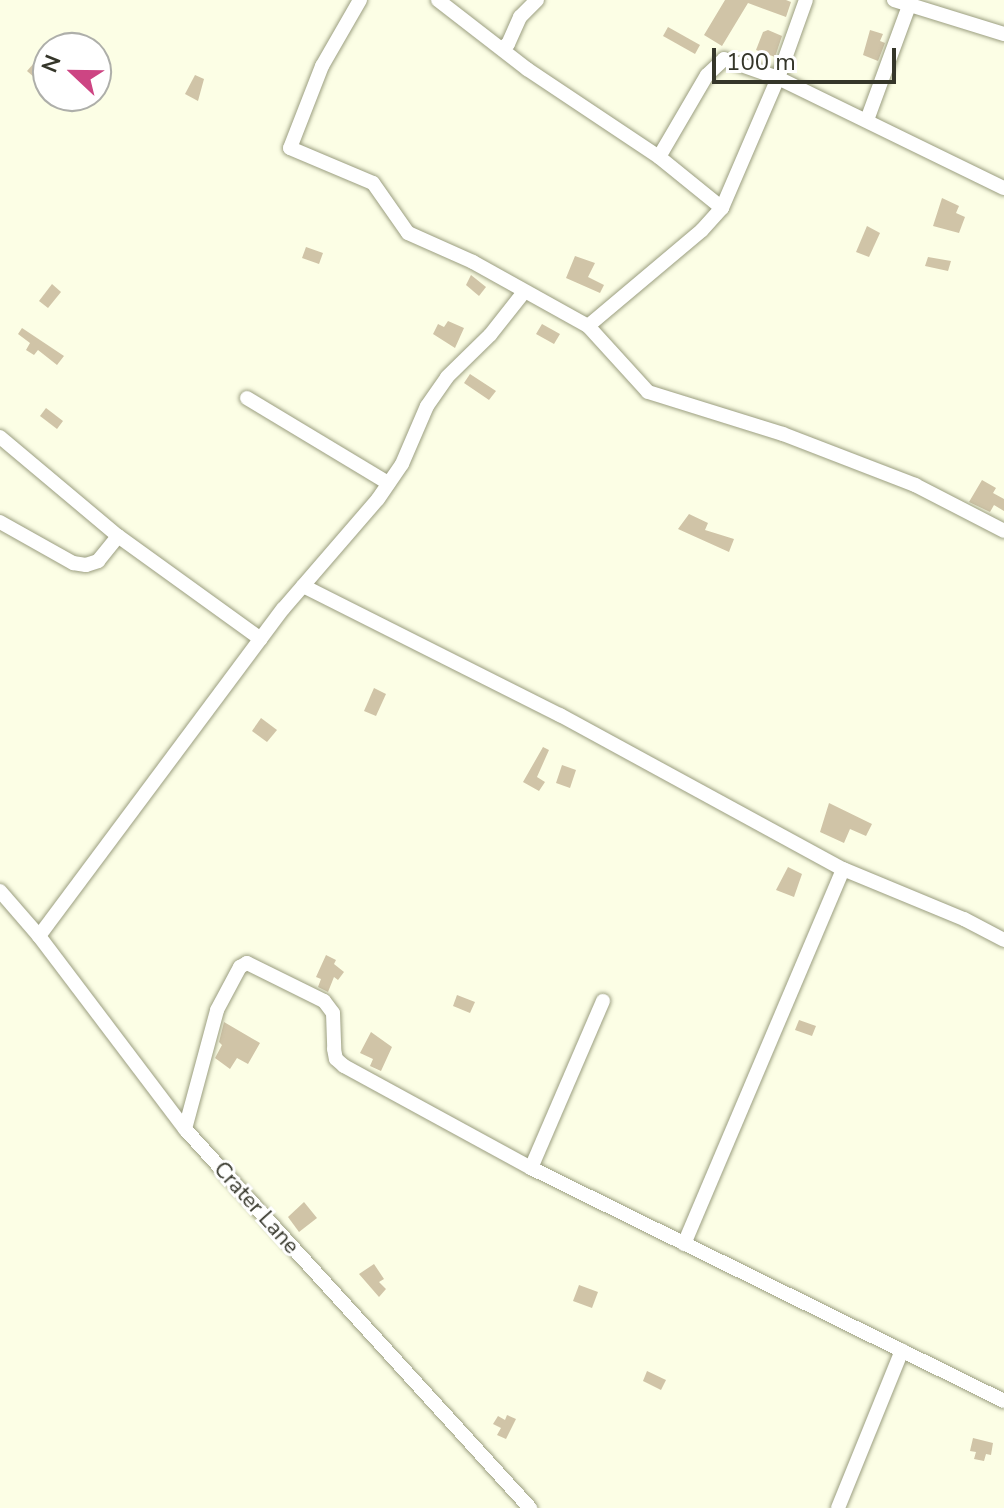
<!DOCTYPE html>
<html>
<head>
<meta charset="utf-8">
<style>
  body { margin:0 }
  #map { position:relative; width:1004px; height:1508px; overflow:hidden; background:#fcfee5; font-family:"Nunito Sans",sans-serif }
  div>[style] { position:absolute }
  .building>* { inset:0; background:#d0c4a7 }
  .roads { filter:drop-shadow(0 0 2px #9b9e80) drop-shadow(0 0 2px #9b9e80) }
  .minor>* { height:14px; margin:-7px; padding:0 7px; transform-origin:7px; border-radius:7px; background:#fff }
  span { translate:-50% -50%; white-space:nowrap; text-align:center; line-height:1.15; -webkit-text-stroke:6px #fff; paint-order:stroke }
  .street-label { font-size:22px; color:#35362a }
  .north { position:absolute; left:32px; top:32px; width:80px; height:80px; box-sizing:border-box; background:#fff; border:2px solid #aeafaa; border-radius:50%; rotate:292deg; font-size:22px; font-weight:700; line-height:32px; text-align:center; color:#35362a }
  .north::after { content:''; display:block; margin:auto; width:28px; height:36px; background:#cd4583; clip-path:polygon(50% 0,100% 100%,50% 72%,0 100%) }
  .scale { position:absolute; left:712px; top:48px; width:184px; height:36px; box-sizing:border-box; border:4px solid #35362a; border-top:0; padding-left:10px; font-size:24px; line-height:28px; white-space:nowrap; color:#35362a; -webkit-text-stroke:6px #fff; paint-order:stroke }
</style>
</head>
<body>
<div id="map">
  <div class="building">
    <i style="clip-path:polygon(725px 0,786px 0,791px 2px,786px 17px,748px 3px,722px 46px,704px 35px)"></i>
    <i style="clip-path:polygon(668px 27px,700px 45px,695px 54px,663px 36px)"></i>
    <i style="clip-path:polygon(768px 30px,782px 36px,775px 57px,756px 50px,763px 32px)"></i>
    <i style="clip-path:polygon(870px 30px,883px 34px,880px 41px,885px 43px,878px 61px,863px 55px)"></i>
    <i style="clip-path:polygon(42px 54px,48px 63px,35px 78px,27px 71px)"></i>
    <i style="clip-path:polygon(195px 75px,204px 79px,198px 101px,185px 94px)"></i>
    <i style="clip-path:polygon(942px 198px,959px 206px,956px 213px,965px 217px,959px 233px,933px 226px)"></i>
    <i style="clip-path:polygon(867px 226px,880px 233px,869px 257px,856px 252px)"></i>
    <i style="clip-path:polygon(306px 247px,323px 253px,319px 264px,302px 258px)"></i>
    <i style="clip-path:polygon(575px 256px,595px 263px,588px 277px,604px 285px,600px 293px,566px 278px)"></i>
    <i style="clip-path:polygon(928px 257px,951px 261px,948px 271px,925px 266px)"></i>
    <i style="clip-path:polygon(471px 275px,486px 287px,479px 296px,466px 285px)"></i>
    <i style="clip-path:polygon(52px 284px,61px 292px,48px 308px,39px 301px)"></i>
    <i style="clip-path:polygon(448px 321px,464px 328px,455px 348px,433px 334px,438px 324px,444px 327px)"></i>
    <i style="clip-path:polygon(542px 324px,560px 334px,554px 344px,536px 334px)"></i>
    <i style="clip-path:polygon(22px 328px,64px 356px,57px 365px,38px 350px,34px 355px,26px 350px,30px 343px,18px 334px)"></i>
    <i style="clip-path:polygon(470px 374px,496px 391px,489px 400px,464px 383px)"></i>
    <i style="clip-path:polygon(46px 408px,63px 421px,57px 429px,40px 416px)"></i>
    <i style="clip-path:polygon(982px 480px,996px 488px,993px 493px,1004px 499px,1004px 511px,994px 505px,990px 512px,969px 502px)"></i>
    <i style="clip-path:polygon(689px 514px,708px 523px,705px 530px,734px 539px,729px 552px,678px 529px)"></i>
    <i style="clip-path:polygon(374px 688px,386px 694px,376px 716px,364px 711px)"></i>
    <i style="clip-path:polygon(261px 718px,277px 730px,267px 742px,252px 731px)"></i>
    <i style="clip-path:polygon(543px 747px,549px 750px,537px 777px,545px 782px,539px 791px,523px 782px)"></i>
    <i style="clip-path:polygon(562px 765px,576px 770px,570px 788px,556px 783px)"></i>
    <i style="clip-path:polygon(829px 803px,872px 824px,866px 836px,850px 829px,844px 843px,820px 832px)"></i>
    <i style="clip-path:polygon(788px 867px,802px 874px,794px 897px,776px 890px)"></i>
    <i style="clip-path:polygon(326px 955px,336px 960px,334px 964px,344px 972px,338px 980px,334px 977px,328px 992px,318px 987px,321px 979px,316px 977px)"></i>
    <i style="clip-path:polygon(457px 995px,475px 1002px,470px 1013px,453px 1006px)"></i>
    <i style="clip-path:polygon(799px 1020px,816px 1026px,812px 1036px,795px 1030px)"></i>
    <i style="clip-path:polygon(224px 1022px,260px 1043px,248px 1064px,237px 1058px,230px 1069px,215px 1058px,222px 1045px,219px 1042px)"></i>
    <i style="clip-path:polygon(371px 1032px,392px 1047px,381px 1071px,370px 1066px,373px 1059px,360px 1053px)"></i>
    <i style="clip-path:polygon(304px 1202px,317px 1218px,299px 1232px,288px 1217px)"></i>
    <i style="clip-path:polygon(374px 1264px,384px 1279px,379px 1282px,386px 1289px,379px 1297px,359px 1274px)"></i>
    <i style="clip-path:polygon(579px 1285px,598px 1292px,592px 1308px,573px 1301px)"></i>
    <i style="clip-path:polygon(647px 1371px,666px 1380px,661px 1390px,643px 1381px)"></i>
    <i style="clip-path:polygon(507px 1415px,516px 1419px,506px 1439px,497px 1435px,501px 1428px,493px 1424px,498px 1416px,505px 1420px)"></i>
    <i style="clip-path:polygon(973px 1438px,993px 1443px,991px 1455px,986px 1454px,984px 1461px,974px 1459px,976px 1452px,970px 1451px)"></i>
  </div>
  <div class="roads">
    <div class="minor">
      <i style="left:360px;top:0;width:76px;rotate:119.9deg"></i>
      <i style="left:322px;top:66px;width:88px;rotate:111.3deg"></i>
      <i style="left:290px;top:148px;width:90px;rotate:22.9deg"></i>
      <i style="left:373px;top:183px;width:61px;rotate:55deg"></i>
      <i style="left:408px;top:233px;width:71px;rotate:24deg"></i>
      <i style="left:473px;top:262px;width:132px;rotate:29.1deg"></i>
      <i style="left:588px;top:326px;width:89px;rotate:47.7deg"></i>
      <i style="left:648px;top:392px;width:141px;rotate:17.3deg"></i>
      <i style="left:783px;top:434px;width:142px;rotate:21.1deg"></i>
      <i style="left:915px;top:485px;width:100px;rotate:27.3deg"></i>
      <i style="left:438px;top:0;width:113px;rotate:37.8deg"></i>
      <i style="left:527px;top:69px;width:159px;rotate:33.7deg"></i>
      <i style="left:659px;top:157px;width:81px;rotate:39deg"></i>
      <i style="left:894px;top:0;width:115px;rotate:17.2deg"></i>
      <i style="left:502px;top:48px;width:7px;rotate:-34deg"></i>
      <i style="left:508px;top:44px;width:30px;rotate:-66deg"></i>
      <i style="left:520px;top:17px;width:24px;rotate:-45deg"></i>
      <i style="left:867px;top:120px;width:121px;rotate:-69.8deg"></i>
      <i style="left:659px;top:157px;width:95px;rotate:-59.7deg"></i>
      <i style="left:707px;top:75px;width:23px;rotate:-43deg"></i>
      <i style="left:724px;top:59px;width:57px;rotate:19.4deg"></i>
      <i style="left:778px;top:78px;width:251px;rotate:26deg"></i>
      <i style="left:588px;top:326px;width:149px;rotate:-40.1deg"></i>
      <i style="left:702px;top:230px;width:30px;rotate:-48deg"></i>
      <i style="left:722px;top:208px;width:142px;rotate:-66.7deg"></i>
      <i style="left:778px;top:78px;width:83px;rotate:-70.3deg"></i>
      <i style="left:247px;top:398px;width:165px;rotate:31.1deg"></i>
      <i style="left:0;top:437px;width:154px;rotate:40deg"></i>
      <i style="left:118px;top:536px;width:176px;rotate:35.8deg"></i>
      <i style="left:0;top:522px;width:84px;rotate:29.3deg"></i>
      <i style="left:73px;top:563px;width:13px;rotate:9deg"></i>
      <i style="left:86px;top:565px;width:13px;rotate:-18deg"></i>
      <i style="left:98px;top:561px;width:32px;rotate:-51deg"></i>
      <i style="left:303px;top:586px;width:288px;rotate:26.7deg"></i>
      <i style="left:560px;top:715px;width:322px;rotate:28.6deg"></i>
      <i style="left:843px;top:869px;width:131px;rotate:22.5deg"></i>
      <i style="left:964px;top:919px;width:45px;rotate:27.7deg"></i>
      <i style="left:0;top:891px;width:60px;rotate:49.1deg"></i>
      <i style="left:39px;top:936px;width:242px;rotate:52.9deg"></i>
      <i style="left:185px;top:1129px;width:513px;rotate:47.69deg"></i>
      <i style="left:39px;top:936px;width:408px;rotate:-53.3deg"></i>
      <i style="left:283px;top:609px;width:145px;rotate:-49.2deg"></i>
      <i style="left:378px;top:499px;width:42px;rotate:-55.6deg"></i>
      <i style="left:402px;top:464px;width:63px;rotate:-66.7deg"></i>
      <i style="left:427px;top:406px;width:35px;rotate:-55deg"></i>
      <i style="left:447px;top:377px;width:60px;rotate:-44.3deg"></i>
      <i style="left:490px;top:335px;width:55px;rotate:-51.7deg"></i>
      <i style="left:185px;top:1129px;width:123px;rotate:-74.9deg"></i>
      <i style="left:217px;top:1010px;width:49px;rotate:-61.9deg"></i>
      <i style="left:240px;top:967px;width:8px;rotate:-30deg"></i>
      <i style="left:247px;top:963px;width:86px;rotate:26.3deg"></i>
      <i style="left:324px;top:1001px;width:15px;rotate:53deg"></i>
      <i style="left:333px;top:1013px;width:36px;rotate:88deg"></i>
      <i style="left:334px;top:1049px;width:10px;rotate:79deg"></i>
      <i style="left:336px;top:1059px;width:11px;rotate:41deg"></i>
      <i style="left:344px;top:1066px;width:213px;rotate:28.6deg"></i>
      <i style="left:531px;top:1168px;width:527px;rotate:26.22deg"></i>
      <i style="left:531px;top:1168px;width:182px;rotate:-66.7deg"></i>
      <i style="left:684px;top:1244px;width:407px;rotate:-67deg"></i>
      <i style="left:838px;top:1508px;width:170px;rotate:-67.9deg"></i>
    </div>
  </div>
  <div class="street-label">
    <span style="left:256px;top:1208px;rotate:48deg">Crater Lane</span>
  </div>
  <div class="north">N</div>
  <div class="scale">100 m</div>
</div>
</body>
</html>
